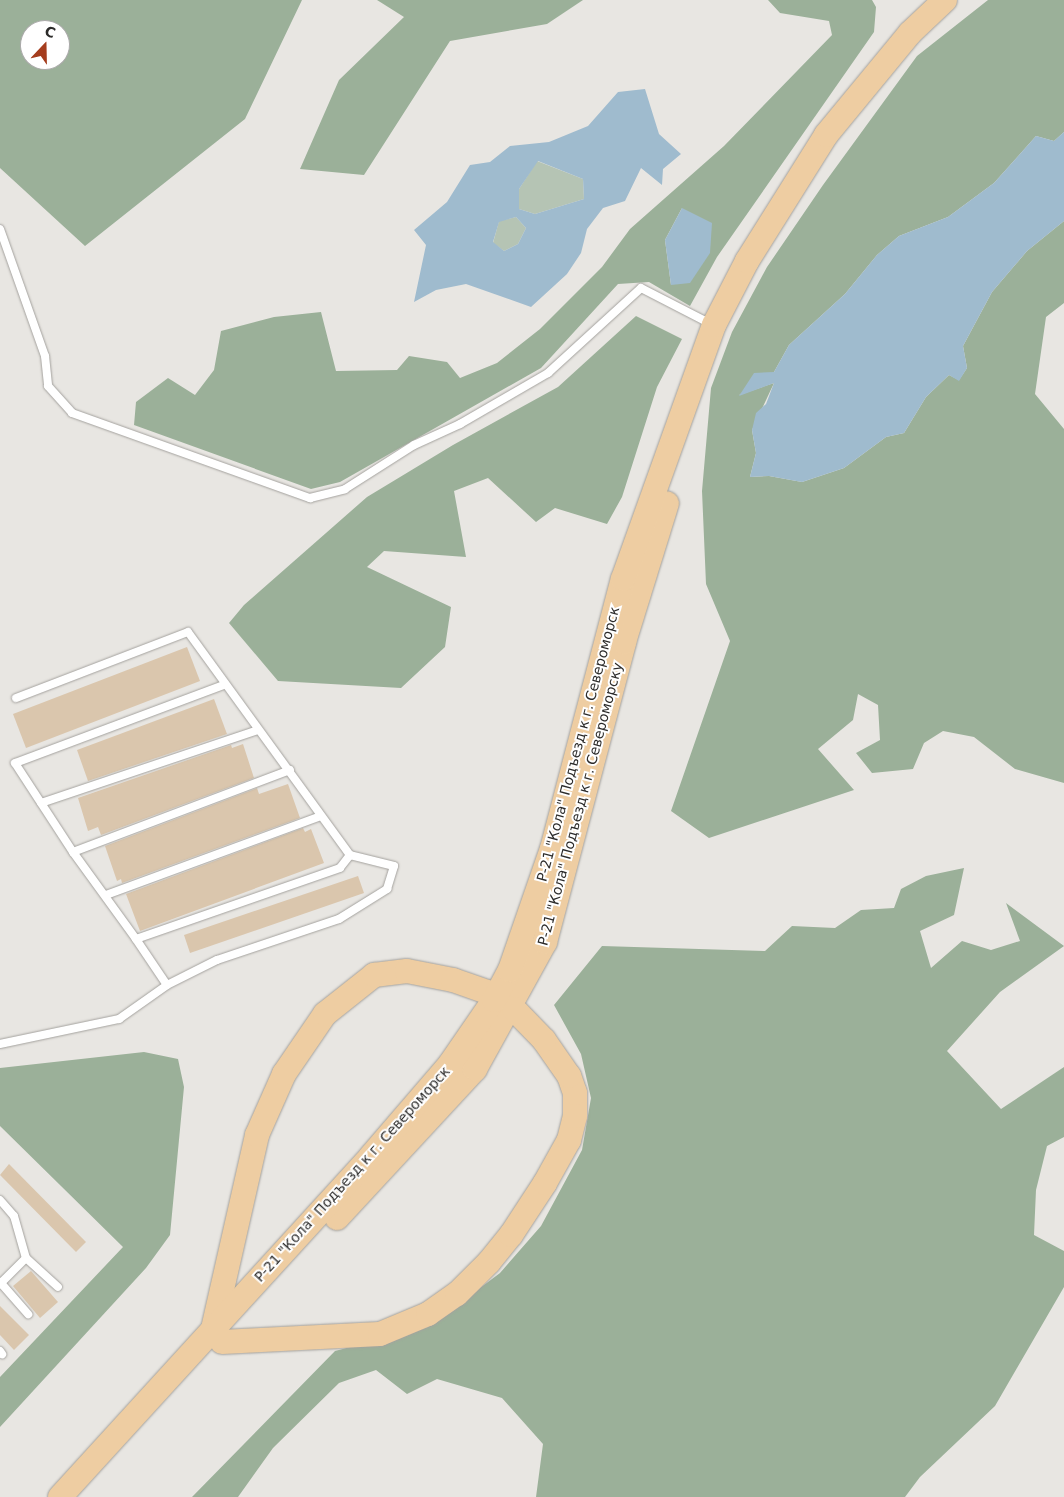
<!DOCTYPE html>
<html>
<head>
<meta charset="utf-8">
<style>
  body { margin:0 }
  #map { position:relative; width:1064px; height:1497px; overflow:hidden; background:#e8e6e2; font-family:"DejaVu Sans",sans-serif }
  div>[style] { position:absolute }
  .green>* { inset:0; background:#b5c4b4 }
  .forest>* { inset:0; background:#9bb099 }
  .water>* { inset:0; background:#9fbbce }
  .building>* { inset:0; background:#dac6ad }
  .roads { filter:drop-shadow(0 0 1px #a4a29e) drop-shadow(0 0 1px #a4a29e) }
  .lane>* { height:8px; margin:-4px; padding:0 4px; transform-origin:4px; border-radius:4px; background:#fff }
  .primary>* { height:24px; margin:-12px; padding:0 12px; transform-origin:12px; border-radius:12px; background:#eecda2 }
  span { translate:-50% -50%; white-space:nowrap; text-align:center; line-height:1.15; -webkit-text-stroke:4px #fff; paint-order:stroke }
  .street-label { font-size:14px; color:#2c2b2a }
  .north { position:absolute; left:20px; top:20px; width:50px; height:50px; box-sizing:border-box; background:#fff; border:1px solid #abaaaa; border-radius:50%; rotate:21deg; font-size:14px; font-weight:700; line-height:20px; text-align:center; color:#2c2b2a }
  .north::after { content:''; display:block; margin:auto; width:18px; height:22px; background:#a53d1e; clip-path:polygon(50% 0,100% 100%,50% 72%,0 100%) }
</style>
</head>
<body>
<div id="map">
  <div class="green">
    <i style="clip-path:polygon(537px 161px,583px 179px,584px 199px,535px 214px,519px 209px,519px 189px)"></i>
    <i style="clip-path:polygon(516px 217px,526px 228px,518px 244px,504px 251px,493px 243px,499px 221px)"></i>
  </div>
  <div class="forest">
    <i style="clip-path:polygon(evenodd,0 0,302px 0,245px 119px,85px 246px,0 168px,0 0,30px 30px,60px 30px,60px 60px,30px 60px,30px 30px)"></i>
    <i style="clip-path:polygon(377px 0,583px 0,547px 24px,450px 41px,364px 175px,300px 169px,339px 80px,404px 17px)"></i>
    <i style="clip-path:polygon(evenodd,768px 0,872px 0,876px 7px,874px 32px,717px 257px,690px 306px,649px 282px,618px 284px,541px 368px,340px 482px,311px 489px,134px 425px,136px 402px,168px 378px,195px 395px,214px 370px,221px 331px,274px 317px,321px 312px,336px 371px,397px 370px,409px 356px,447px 362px,460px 378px,497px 363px,540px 329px,602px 267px,630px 229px,724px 146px,832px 35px,829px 21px,780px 13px,768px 0,682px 208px,671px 285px,665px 240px,682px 208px)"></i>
    <i style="clip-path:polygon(988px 0,1064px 0,1064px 132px,1054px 141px,1036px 136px,994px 183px,948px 217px,899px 236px,877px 255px,845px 294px,789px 345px,774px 372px,739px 395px,774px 383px,752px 430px,756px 453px,750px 477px,769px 476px,802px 482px,844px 468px,886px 437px,904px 433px,926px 397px,949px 375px,959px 380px,967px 368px,963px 346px,992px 292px,1027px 251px,1064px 221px,1064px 303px,1046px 317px,1035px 394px,1064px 429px,1064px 783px,1015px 769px,974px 737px,943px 731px,924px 743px,913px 769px,872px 773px,856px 753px,880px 740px,878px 705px,858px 694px,853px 720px,818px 749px,854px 790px,709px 838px,671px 811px,730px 641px,706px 584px,702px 491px,711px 388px,732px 332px,767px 267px,823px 185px,917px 56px)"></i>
    <i style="clip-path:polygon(636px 316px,682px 339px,657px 387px,622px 497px,607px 524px,555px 508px,536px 522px,488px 478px,454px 491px,466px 557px,384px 551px,367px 567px,451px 607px,445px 647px,401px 688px,278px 681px,229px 623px,244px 605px,367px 497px,453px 445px,558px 387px)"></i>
    <i style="clip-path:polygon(964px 868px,954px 915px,920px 931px,931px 968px,962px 941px,991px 950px,1020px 941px,1006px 903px,1064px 946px,1000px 992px,947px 1051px,1001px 1109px,1064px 1067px,1064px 1137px,1047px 1146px,1036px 1190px,1034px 1235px,1064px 1251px,1064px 1287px,995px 1406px,920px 1477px,905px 1497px,536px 1497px,543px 1444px,502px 1398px,437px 1379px,407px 1394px,376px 1370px,339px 1383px,273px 1448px,238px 1497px,192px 1497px,335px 1351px,428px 1327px,500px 1273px,541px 1226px,582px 1150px,591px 1098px,581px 1054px,554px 1005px,602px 946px,765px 951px,792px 926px,835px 928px,861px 910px,894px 908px,901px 889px,926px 876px)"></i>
    <i style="clip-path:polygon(144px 1052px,178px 1059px,184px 1087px,170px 1235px,146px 1268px,0 1427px,0 1377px,123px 1247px,0 1126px,0 1068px)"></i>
  </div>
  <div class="water">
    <i style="clip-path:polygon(evenodd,645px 89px,659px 134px,681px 154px,663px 169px,662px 185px,641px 168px,625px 201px,603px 208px,587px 229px,581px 253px,567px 274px,531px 307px,466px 284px,436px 290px,414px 302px,426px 245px,414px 230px,447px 202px,470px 165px,490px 162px,510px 146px,549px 142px,588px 126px,618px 92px,645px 89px,538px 161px,583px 179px,584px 199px,535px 214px,519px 209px,519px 189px,538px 161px,645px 89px,516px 217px,526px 228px,518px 244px,504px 251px,493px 242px,499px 222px,516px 217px)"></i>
    <i style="clip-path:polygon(1064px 132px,1064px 221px,1027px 251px,992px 292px,963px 346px,967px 368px,959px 381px,949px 375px,926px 397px,904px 433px,886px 437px,844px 468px,802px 482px,769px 476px,750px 477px,756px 453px,752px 430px,756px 413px,766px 404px,774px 383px,739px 396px,754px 373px,774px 372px,789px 345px,845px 294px,877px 255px,899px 236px,948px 217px,994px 183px,1036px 136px,1054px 141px)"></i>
    <i style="clip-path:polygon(682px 208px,712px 223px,710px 253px,690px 283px,671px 285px,665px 240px)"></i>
  </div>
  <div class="building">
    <i style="clip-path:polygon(187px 647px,200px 681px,26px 748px,13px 714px)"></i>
    <i style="clip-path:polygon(214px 699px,227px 734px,88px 781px,77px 750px)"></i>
    <i style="clip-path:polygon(243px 744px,254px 778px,101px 835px,98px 827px,88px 831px,78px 798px,231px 745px,232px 748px)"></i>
    <i style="clip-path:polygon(288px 784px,300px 818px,122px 883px,121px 879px,117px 881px,105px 846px,257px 788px,259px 794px)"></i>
    <i style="clip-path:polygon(303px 828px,305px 832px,311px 829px,324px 863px,140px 931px,126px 894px)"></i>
    <i style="clip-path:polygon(358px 876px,364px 893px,190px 953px,184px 935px)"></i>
    <i style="clip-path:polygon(9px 1164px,86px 1242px,76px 1252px,0 1175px)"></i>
    <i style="clip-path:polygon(31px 1271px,58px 1302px,40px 1318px,13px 1286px)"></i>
    <i style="clip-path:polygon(0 1306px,29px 1335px,14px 1350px,0 1335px)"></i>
  </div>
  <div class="roads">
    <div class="lane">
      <i style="left:0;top:229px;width:135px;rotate:70.5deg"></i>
      <i style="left:45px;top:356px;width:30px;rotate:84deg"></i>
      <i style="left:48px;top:386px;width:36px;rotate:48deg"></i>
      <i style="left:72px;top:413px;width:253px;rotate:19.7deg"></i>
      <i style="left:310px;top:498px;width:36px;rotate:-14deg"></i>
      <i style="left:345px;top:489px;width:82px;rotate:-32.5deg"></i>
      <i style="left:414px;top:445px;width:51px;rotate:-24.5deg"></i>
      <i style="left:460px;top:424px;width:102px;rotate:-30.1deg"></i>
      <i style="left:548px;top:373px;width:126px;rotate:-42.4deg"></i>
      <i style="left:641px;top:288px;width:79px;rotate:27.2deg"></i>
      <i style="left:16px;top:698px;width:184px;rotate:-21deg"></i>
      <i style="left:188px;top:632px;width:276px;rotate:54deg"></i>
      <i style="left:41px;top:803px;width:229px;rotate:-18.6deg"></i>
      <i style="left:73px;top:852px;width:232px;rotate:-20.7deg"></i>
      <i style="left:106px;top:895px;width:229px;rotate:-20.2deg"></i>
      <i style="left:136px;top:939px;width:55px;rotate:56deg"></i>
      <i style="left:0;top:1044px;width:122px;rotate:-11.9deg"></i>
      <i style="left:119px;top:1019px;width:59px;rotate:-35.3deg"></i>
      <i style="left:167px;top:985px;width:56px;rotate:-26.6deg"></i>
      <i style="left:217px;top:960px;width:129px;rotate:-18.6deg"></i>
      <i style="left:339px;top:919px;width:57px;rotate:-32deg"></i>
      <i style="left:387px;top:889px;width:24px;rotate:-73deg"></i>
      <i style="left:394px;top:866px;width:45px;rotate:-166deg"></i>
      <i style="left:350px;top:855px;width:16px;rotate:128deg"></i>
      <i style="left:340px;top:868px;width:216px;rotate:160.8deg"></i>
      <i style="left:136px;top:939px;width:107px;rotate:-125.9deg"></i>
      <i style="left:73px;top:852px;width:106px;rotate:-123.1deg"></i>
      <i style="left:15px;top:763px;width:223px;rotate:-20.5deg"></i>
      <i style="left:0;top:1200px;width:21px;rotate:49deg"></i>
      <i style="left:14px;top:1216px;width:44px;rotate:74.1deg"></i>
      <i style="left:26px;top:1258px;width:37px;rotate:135deg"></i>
      <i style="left:26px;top:1258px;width:43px;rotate:42.2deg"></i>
      <i style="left:0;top:1282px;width:43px;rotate:48.8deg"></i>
      <i style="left:0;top:1351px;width:4px;rotate:56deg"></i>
    </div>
    <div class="primary">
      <i style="left:337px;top:1218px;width:203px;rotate:-47.2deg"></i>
      <i style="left:475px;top:1069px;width:145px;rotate:-61.1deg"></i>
      <i style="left:545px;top:942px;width:310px;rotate:-75.2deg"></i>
      <i style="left:624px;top:642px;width:145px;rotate:-72.8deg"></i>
      <i style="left:213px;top:1329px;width:199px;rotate:-77.2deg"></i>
      <i style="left:257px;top:1135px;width:67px;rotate:-66.1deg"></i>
      <i style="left:284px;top:1074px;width:73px;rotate:-55.7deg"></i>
      <i style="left:325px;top:1014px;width:63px;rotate:-38.5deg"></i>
      <i style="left:374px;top:975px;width:33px;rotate:-7deg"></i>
      <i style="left:407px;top:971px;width:47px;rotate:11.1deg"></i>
      <i style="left:453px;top:980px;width:42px;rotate:19.3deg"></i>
      <i style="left:222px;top:1342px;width:158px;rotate:-2.9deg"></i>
      <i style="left:380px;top:1334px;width:52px;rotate:-22.6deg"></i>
      <i style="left:428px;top:1314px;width:35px;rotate:-35deg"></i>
      <i style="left:457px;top:1294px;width:45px;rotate:-45deg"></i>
      <i style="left:489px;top:1262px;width:35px;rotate:-51deg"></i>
      <i style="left:511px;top:1235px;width:62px;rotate:-56.8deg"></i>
      <i style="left:545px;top:1183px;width:49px;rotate:-60.8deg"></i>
      <i style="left:569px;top:1140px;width:25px;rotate:-76deg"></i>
      <i style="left:575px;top:1116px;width:23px;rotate:-90deg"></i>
      <i style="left:575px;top:1093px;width:18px;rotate:-109deg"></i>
      <i style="left:569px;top:1076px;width:44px;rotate:-124.8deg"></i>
      <i style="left:544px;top:1040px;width:43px;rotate:-134.1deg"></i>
      <i style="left:60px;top:1497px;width:462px;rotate:-47.6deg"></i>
      <i style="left:371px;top:1156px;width:121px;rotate:-49.3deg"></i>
      <i style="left:450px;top:1064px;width:78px;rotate:-55.5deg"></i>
      <i style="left:494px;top:1000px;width:34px;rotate:-62deg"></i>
      <i style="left:510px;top:970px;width:128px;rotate:-70.9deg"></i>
      <i style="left:552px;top:849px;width:279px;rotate:-75.3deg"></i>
      <i style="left:623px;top:579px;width:270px;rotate:-70.3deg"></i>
      <i style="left:714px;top:325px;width:72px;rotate:-62.7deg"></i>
      <i style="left:747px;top:261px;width:149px;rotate:-57.9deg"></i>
      <i style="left:826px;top:135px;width:132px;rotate:-50.5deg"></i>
      <i style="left:910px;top:33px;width:48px;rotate:-43.3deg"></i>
    </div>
  </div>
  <div class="street-label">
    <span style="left:578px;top:744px;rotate:-75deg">Р-21 "Кола" Подъезд к г. Североморск</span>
    <span style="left:580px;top:804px;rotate:-75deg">Р-21 "Кола" Подъезд к г. Североморску</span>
    <span style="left:352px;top:1174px;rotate:-48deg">Р-21 "Кола" Подъезд к г. Североморск</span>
  </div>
  <div class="north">С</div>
</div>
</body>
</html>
